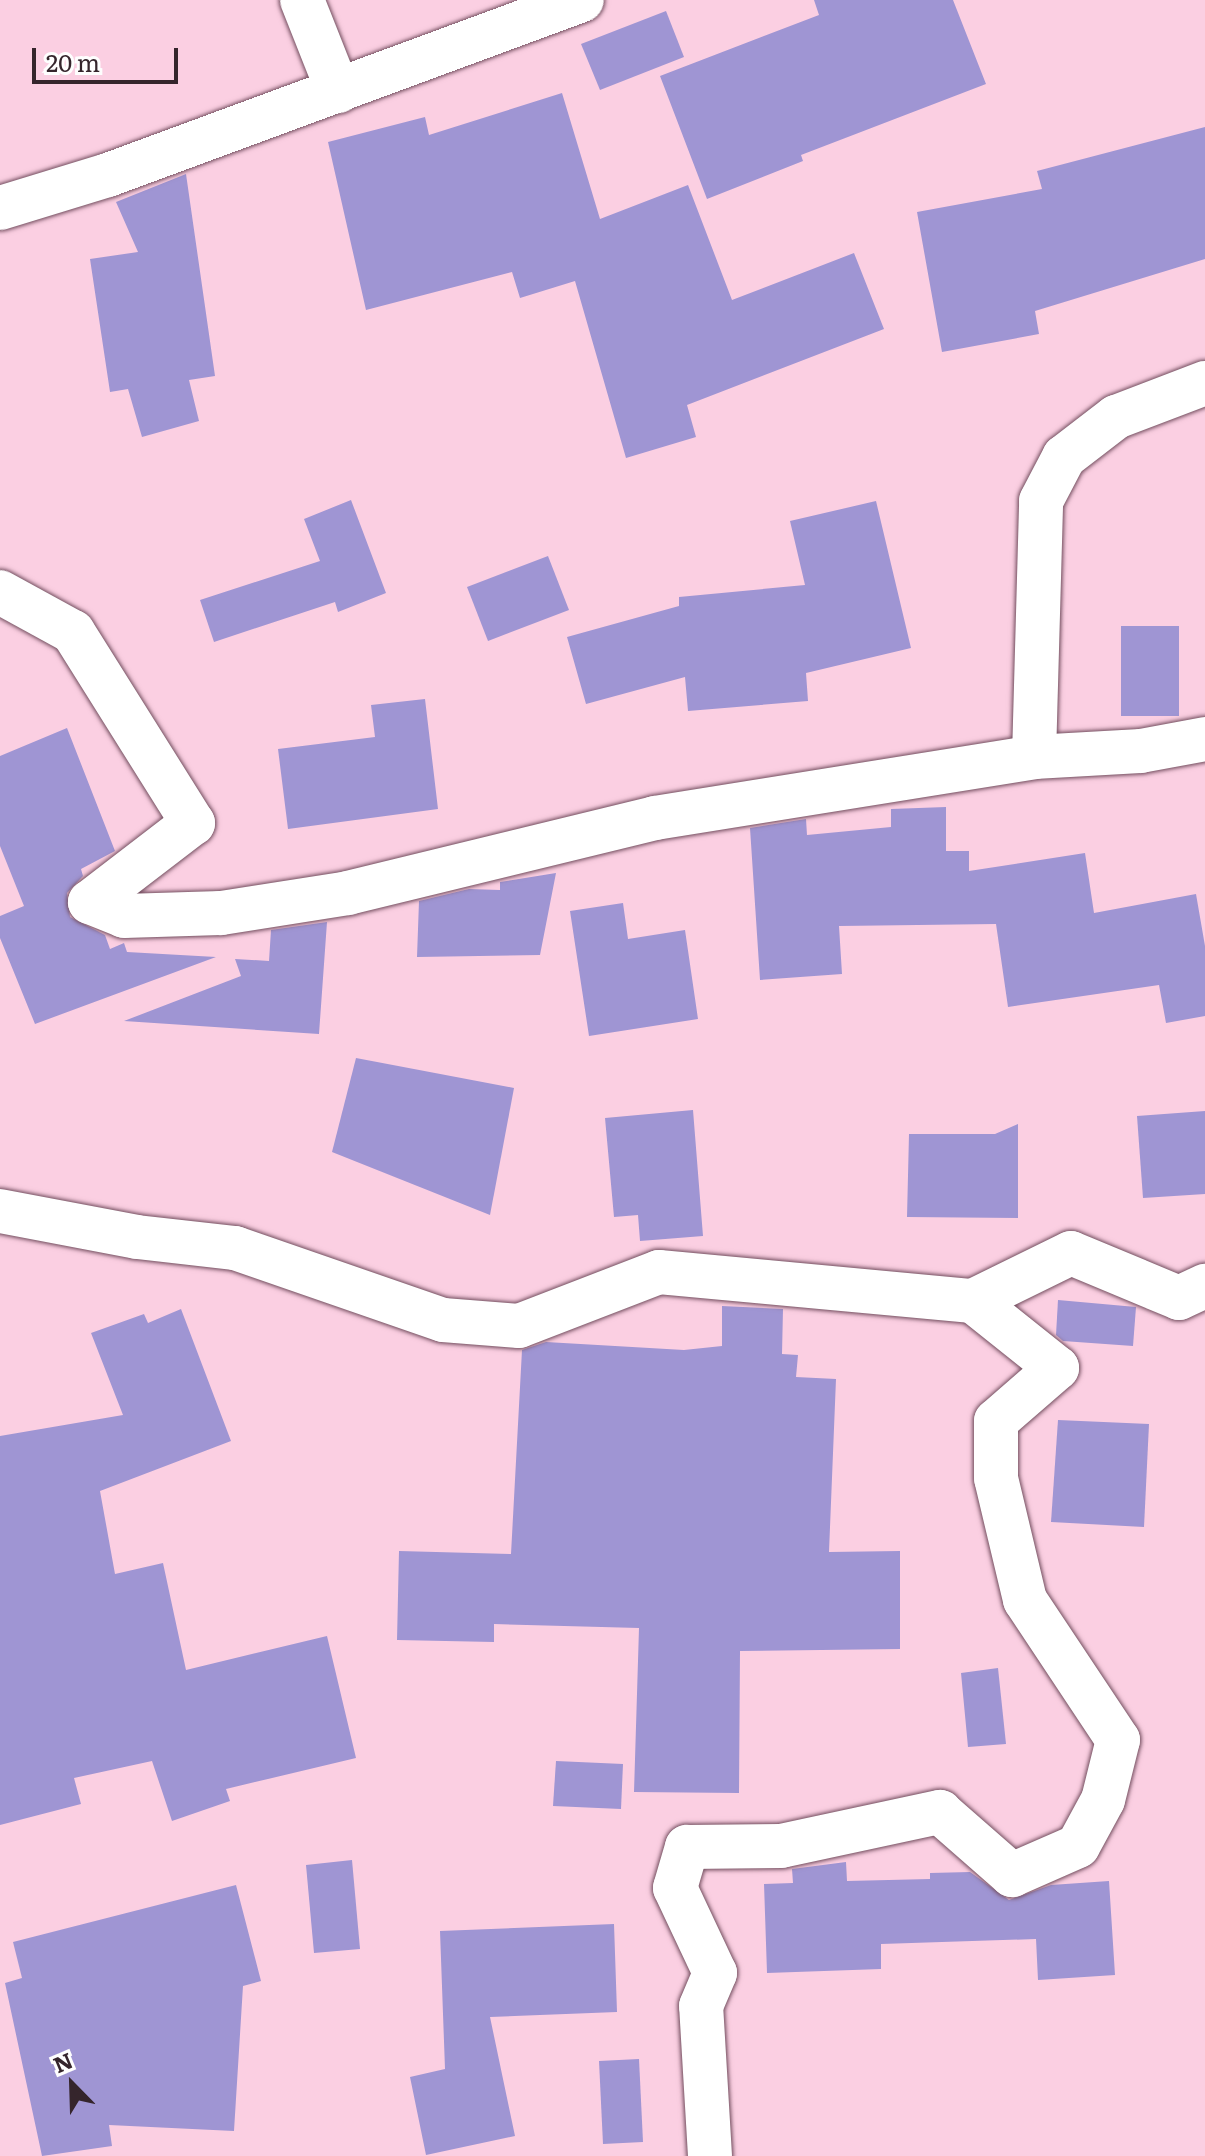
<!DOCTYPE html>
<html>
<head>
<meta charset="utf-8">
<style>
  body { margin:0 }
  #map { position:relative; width:1205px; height:2156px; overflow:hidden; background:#fbcfe2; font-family:Literata,serif }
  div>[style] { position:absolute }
  .building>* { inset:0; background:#9f95d3 }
  .roads { filter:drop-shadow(0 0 2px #734e5f) drop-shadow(0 0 2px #734e5f) }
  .street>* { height:44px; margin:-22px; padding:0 22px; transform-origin:22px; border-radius:22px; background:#fff }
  span { translate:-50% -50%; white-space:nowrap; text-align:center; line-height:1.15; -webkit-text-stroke:8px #fefefe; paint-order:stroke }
  .north { position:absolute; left:32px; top:2044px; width:80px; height:80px; -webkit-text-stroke:6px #fefefe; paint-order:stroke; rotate:337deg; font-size:22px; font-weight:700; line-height:32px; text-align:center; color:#35252c }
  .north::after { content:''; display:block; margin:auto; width:28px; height:36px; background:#35252c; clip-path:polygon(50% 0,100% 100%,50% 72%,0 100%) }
  .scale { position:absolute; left:32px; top:48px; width:146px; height:36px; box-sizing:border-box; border:4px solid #35252c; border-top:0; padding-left:10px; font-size:24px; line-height:28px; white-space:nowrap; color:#35252c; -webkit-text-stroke:6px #fefefe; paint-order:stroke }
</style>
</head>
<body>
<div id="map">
  <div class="building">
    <i style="clip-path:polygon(814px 0,953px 0,986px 84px,801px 155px,803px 161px,707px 199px,660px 76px,819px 15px)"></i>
    <i style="clip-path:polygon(666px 11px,684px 57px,600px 90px,581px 44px)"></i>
    <i style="clip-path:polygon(562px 93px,600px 219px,688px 185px,732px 300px,854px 253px,884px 329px,687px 405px,696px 437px,626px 458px,575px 281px,520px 298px,512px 272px,366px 310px,328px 142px,425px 117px,429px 135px)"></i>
    <i style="clip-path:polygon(1205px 127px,1205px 259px,1035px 311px,1039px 334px,942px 352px,917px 212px,1042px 189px,1037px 171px)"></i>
    <i style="clip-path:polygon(186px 174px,215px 376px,189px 380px,199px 421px,142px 437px,128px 389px,110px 392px,90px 259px,138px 252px,116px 202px)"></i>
    <i style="clip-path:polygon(351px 500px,386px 593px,338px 612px,335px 602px,214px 642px,200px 600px,320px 561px,304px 519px)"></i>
    <i style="clip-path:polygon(876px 501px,911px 648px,806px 673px,808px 701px,688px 711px,685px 677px,586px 704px,567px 637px,679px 606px,679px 597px,805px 585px,790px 521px)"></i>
    <i style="clip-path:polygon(548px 556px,569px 610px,488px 641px,467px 587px)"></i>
    <i style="clip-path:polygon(1121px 626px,1179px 626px,1179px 716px,1121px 716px)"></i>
    <i style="clip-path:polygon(425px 699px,438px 809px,288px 829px,278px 749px,375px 737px,371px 705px)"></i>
    <i style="clip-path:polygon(67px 728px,115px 851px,81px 869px,83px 876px,67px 893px,70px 917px,105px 935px,110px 949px,124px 943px,127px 952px,216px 957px,35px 1024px,0 938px,0 916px,24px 906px,0 846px,0 756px)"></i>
    <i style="clip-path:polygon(946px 807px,946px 851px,969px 851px,969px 871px,1085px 853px,1094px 913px,1196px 894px,1205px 946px,1205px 1016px,1166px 1023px,1159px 985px,1008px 1007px,996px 924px,839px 926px,842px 974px,760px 980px,750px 828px,806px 819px,807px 835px,891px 827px,891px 809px)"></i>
    <i style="clip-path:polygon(556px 873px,540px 955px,417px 957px,419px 901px,469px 889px,500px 890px,500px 882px)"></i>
    <i style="clip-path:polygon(623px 903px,628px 939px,685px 930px,698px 1019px,589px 1036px,570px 911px)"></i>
    <i style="clip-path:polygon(327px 922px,319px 1034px,124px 1021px,241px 976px,235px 959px,269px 961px,271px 930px)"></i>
    <i style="clip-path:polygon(356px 1058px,514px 1088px,490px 1215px,332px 1152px)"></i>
    <i style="clip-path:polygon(693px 1110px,703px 1236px,640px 1241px,638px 1215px,614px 1217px,605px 1118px)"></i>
    <i style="clip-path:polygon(1205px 1111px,1205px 1194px,1143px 1198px,1137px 1116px)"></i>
    <i style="clip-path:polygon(1018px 1124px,1018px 1218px,907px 1217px,909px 1134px,995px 1134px)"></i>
    <i style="clip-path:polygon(1058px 1300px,1136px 1307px,1133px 1346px,1063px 1341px,1056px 1335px)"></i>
    <i style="clip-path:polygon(722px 1306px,783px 1309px,782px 1354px,798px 1355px,796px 1377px,836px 1379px,829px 1552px,900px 1551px,900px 1649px,740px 1651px,739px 1793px,634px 1792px,639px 1628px,494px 1624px,494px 1642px,397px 1640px,399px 1551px,511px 1554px,522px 1350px,546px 1342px,684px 1350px,722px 1346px)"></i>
    <i style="clip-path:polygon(181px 1309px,231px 1441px,100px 1491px,115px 1574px,163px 1563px,186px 1670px,327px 1636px,356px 1758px,226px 1789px,230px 1801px,172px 1821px,152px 1761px,74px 1778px,81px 1804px,0 1825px,0 1436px,123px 1415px,91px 1333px,144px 1314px,148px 1323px)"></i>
    <i style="clip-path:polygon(1058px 1420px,1149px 1424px,1144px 1527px,1051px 1522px)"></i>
    <i style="clip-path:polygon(998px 1668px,1006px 1744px,968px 1747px,961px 1673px)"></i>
    <i style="clip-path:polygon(556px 1761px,623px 1764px,621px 1809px,553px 1806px)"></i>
    <i style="clip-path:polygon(352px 1860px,360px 1949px,314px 1953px,306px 1865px)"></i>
    <i style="clip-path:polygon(846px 1862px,847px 1881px,930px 1879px,930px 1873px,970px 1872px,1009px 1900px,1051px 1885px,1109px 1881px,1115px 1975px,1038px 1980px,1036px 1939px,881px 1944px,881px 1969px,767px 1973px,764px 1884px,793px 1883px,792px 1869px)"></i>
    <i style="clip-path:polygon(236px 1885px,261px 1981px,243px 1986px,234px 2131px,109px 2125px,112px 2146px,42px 2156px,5px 1983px,22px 1978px,13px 1942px)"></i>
    <i style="clip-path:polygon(614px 1924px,617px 2012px,490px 2017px,515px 2136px,426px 2155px,410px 2077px,445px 2069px,440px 1931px)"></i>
    <i style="clip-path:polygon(639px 2059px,643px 2142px,603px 2144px,599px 2061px)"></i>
  </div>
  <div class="roads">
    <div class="street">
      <i style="left:302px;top:0;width:98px;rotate:68.4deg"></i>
      <i style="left:0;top:208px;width:113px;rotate:-17deg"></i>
      <i style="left:108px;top:175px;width:505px;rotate:-20.26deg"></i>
      <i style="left:0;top:592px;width:83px;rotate:28.7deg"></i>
      <i style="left:73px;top:632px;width:226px;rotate:57.9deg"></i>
      <i style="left:193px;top:823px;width:130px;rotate:142.5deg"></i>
      <i style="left:90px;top:902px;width:37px;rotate:22deg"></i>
      <i style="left:124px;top:916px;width:97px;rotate:-1.8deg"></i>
      <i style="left:221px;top:913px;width:129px;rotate:-8.9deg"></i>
      <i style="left:348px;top:893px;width:316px;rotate:-13.7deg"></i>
      <i style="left:655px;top:818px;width:384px;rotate:-9.1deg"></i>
      <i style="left:1034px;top:757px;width:107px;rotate:-3.2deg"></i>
      <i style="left:1141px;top:751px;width:65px;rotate:-10.6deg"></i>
      <i style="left:1034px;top:757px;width:256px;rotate:-88.4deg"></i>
      <i style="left:1041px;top:501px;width:50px;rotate:-62.4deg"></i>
      <i style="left:1064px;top:457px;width:66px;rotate:-37.6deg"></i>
      <i style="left:1116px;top:417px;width:95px;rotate:-20.9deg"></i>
      <i style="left:0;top:1211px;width:139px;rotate:10.7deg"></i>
      <i style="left:137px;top:1237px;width:99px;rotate:6.4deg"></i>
      <i style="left:235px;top:1248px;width:220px;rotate:19.1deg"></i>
      <i style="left:443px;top:1320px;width:76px;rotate:4.5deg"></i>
      <i style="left:519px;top:1326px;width:150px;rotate:-21.1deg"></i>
      <i style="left:659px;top:1272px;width:315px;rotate:5.3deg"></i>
      <i style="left:973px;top:1301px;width:109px;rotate:-26.1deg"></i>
      <i style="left:1071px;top:1253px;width:117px;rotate:22.6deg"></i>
      <i style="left:1179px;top:1298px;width:29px;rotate:-25deg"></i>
      <i style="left:710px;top:2156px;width:150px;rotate:-93.4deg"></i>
      <i style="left:701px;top:2006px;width:36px;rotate:-67deg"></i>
      <i style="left:715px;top:1973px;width:94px;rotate:-115.2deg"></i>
      <i style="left:675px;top:1888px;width:43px;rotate:-73.7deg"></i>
      <i style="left:687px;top:1847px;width:94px;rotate:-0.6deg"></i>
      <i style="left:781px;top:1846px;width:163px;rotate:-12.1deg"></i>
      <i style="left:940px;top:1812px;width:96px;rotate:41.2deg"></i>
      <i style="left:1012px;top:1875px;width:72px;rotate:-23.7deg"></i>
      <i style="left:1078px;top:1846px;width:52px;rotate:-61.5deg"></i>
      <i style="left:1103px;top:1800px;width:62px;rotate:-76deg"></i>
      <i style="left:1118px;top:1740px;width:168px;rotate:-123.6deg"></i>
      <i style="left:1025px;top:1600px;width:125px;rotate:-103.4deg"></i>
      <i style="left:996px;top:1478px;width:57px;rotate:-90deg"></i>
      <i style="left:996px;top:1421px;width:81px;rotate:-41deg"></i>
      <i style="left:1057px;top:1368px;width:107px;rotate:-141.4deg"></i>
    </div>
  </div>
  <div class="north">N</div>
  <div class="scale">20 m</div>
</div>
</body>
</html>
